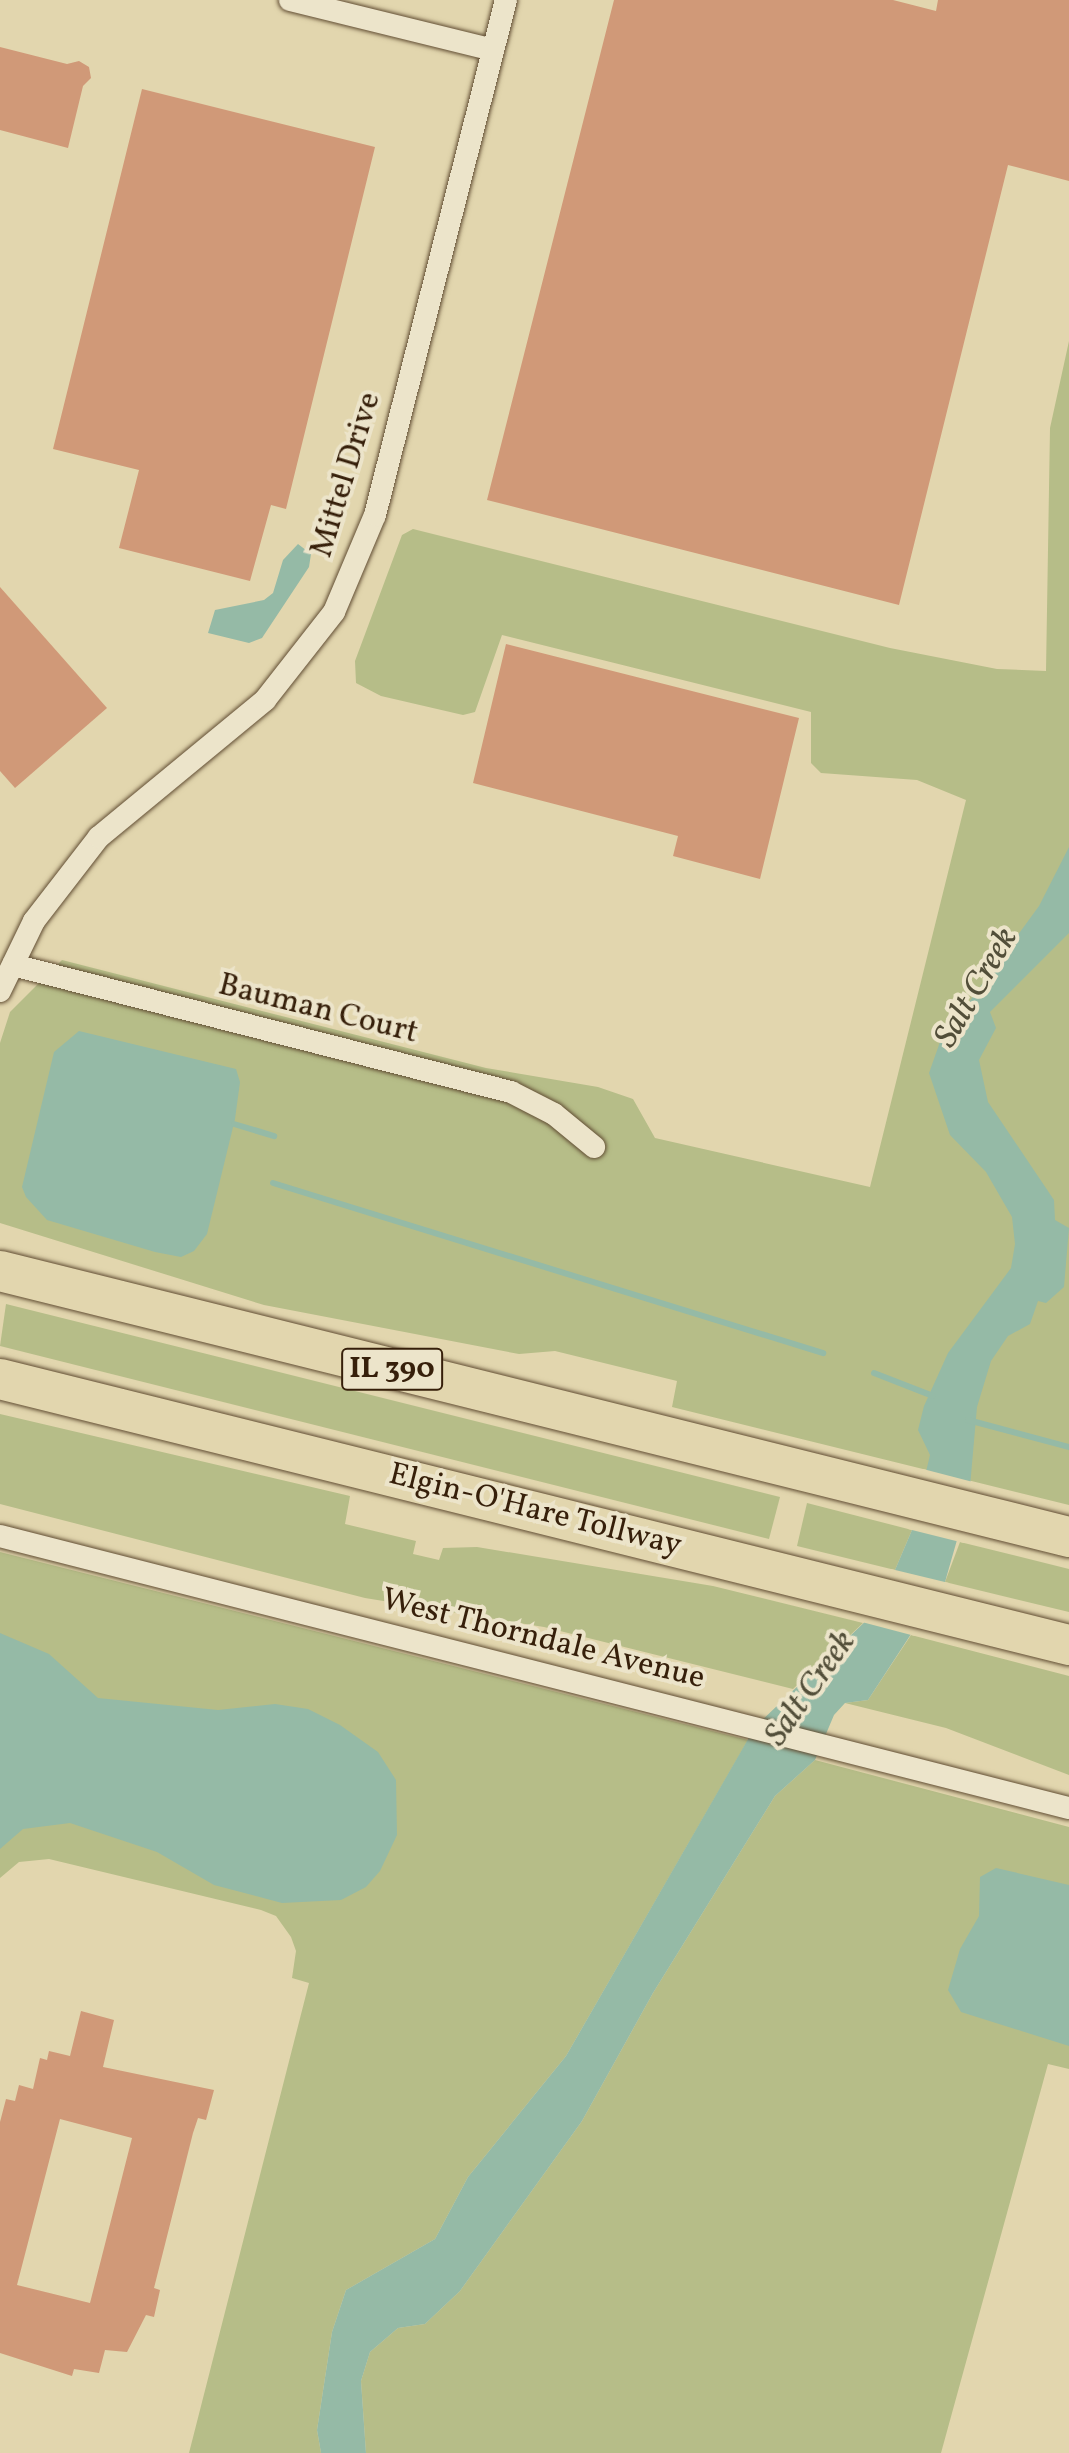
<!DOCTYPE html>
<html>
<head>
<meta charset="utf-8">
<style>
  body { margin:0 }
  #map { position:relative; width:1069px; height:2453px; overflow:hidden; background:#e2d6ae; font-family:Vollkorn,serif }
  div>[style] { position:absolute }
  .green>* { inset:0; background:#b6bd88 }
  .water>* { inset:0; background:#95baa6 }
  .pier>* { inset:0; background:#e2d6ae }
  .stream>* { height:6px; margin:-3px; padding:0 3px; transform-origin:3px; border-radius:3px; background:#95baa6 }
  .building>* { inset:0; background:#d09978 }
  .roads { filter:drop-shadow(0 0 2px #614d33) drop-shadow(0 0 2px #614d33) }
  .minor>* { height:22px; margin:-11px; padding:0 11px; transform-origin:11px; border-radius:11px; background:#ece4ca }
  .motorway>* { height:40px; margin:-20px; padding:0 20px; transform-origin:20px; border-radius:20px; background:#e2d6ae }
  span { translate:-50% -50%; white-space:nowrap; text-align:center; line-height:1.15; -webkit-text-stroke:8px #ece4ca; paint-order:stroke }
  .shield-label span { padding:2px 6px; background:#ece4ca; border:2px solid; border-radius:6px; -webkit-text-stroke-width:0 }
  .shield-label { font-size:30px; color:#361f0a; font-weight:700 }
  .street-label { font-size:32px; color:#361f0a }
  .water-label { font-size:34px; color:#524e39; font-style:italic }
</style>
</head>
<body>
<div id="map">
  <div class="green">
    <i style="clip-path:polygon(1069px 341px,1069px 1505px,672px 1407px,677px 1381px,555px 1351px,519px 1354px,264px 1305px,0 1223px,0 1043px,10px 1012px,62px 960px,486px 1068px,598px 1087px,633px 1099px,655px 1138px,870px 1187px,966px 800px,917px 780px,821px 773px,811px 763px,811px 712px,502px 635px,475px 712px,463px 715px,381px 696px,356px 683px,355px 661px,402px 535px,413px 529px,890px 648px,997px 669px,1046px 671px,1050px 428px)"></i>
    <i style="clip-path:polygon(6px 1304px,780px 1497px,769px 1539px,0 1346px)"></i>
    <i style="clip-path:polygon(0 1414px,350px 1496px,345px 1524px,416px 1541px,413px 1554px,439px 1560px,443px 1548px,477px 1547px,713px 1586px,863px 1623px,793px 1689px,544px 1627px,365px 1598px,0 1504px)"></i>
    <i style="clip-path:polygon(807px 1503px,912px 1530px,895px 1570px,797px 1546px)"></i>
    <i style="clip-path:polygon(960px 1542px,1069px 1569px,1069px 1612px,945px 1582px)"></i>
    <i style="clip-path:polygon(0 1552px,748px 1740px,566px 2056px,468px 2177px,435px 2239px,346px 2290px,332px 2332px,317px 2430px,321px 2453px,189px 2453px,309px 1983px,292px 1978px,296px 1951px,291px 1937px,276px 1916px,261px 1910px,49px 1859px,19px 1862px,0 1878px)"></i>
    <i style="clip-path:polygon(911px 1635px,1069px 1676px,1069px 1775px,946px 1728px,845px 1703px,868px 1700px)"></i>
    <i style="clip-path:polygon(815px 1760px,1069px 1827px,1069px 2069px,1048px 2064px,941px 2453px,366px 2453px,361px 2381px,370px 2352px,398px 2328px,425px 2324px,460px 2291px,582px 2121px,653px 1993px,775px 1796px)"></i>
  </div>
  <div class="water">
    <i style="clip-path:polygon(298px 544px,311px 554px,309px 567px,262px 638px,249px 643px,208px 633px,215px 610px,264px 600px,273px 593px,283px 560px)"></i>
    <i style="clip-path:polygon(1069px 847px,1069px 933px,990px 1012px,996px 1028px,979px 1060px,988px 1102px,1054px 1200px,1055px 1220px,1069px 1228px,1064px 1287px,1046px 1303px,1038px 1301px,1030px 1324px,1008px 1336px,991px 1361px,977px 1407px,969px 1498px,945px 1582px,868px 1700px,845px 1703px,834px 1715px,815px 1760px,775px 1796px,653px 1993px,582px 2121px,460px 2291px,425px 2324px,398px 2328px,370px 2352px,361px 2381px,366px 2453px,321px 2453px,317px 2430px,332px 2332px,346px 2290px,435px 2239px,468px 2177px,566px 2056px,755px 1727px,872px 1615px,895px 1570px,912px 1530px,930px 1455px,918px 1430px,924px 1406px,948px 1353px,1011px 1268px,1015px 1244px,1012px 1217px,986px 1172px,950px 1135px,929px 1073px,940px 1042px,1039px 906px)"></i>
    <i style="clip-path:polygon(79px 1031px,236px 1069px,240px 1082px,235px 1119px,207px 1234px,194px 1251px,181px 1257px,155px 1252px,47px 1220px,26px 1197px,22px 1187px,54px 1052px)"></i>
    <i style="clip-path:polygon(0 1633px,49px 1654px,98px 1698px,218px 1710px,275px 1704px,308px 1709px,340px 1725px,378px 1752px,396px 1780px,397px 1835px,380px 1871px,366px 1887px,341px 1900px,282px 1903px,214px 1885px,157px 1852px,70px 1823px,23px 1829px,0 1849px)"></i>
    <i style="clip-path:polygon(996px 1868px,1069px 1885px,1069px 2046px,961px 2012px,948px 1990px,960px 1949px,979px 1916px,980px 1877px)"></i>
  </div>
  <div class="pier">
    <i style="clip-path:polygon(923px 1469px,973px 1482px,964px 1543px,908px 1529px)"></i>
    <i style="clip-path:polygon(891px 1569px,949px 1583px,915px 1636px,858px 1621px)"></i>
  </div>
  <div class="stream">
    <i style="left:234px;top:1124px;width:42px;rotate:16.7deg"></i>
    <i style="left:273px;top:1183px;width:576px;rotate:17.18deg"></i>
    <i style="left:874px;top:1373px;width:63px;rotate:21.3deg"></i>
    <i style="left:968px;top:1420px;width:105px;rotate:15deg"></i>
  </div>
  <div class="building">
    <i style="clip-path:polygon(614px 0,893px 0,936px 11px,938px 0,1069px 0,1069px 181px,1008px 165px,899px 605px,487px 500px)"></i>
    <i style="clip-path:polygon(0 47px,67px 64px,79px 61px,89px 67px,91px 78px,83px 86px,68px 148px,0 130px)"></i>
    <i style="clip-path:polygon(142px 89px,375px 147px,286px 509px,271px 505px,250px 581px,119px 548px,139px 470px,53px 449px)"></i>
    <i style="clip-path:polygon(0 587px,107px 708px,15px 788px,0 771px)"></i>
    <i style="clip-path:polygon(506px 644px,799px 718px,760px 879px,673px 856px,678px 836px,473px 783px)"></i>
    <i style="clip-path:polygon(evenodd,81px 2011px,114px 2020px,103px 2067px,214px 2090px,206px 2120px,198px 2118px,193px 2133px,154px 2288px,160px 2290px,154px 2317px,146px 2315px,127px 2352px,105px 2350px,99px 2373px,74px 2369px,72px 2376px,0 2353px,0 2122px,6px 2099px,15px 2101px,19px 2085px,33px 2089px,40px 2058px,47px 2060px,49px 2051px,70px 2056px,81px 2011px,60px 2119px,132px 2138px,90px 2303px,17px 2285px,60px 2119px)"></i>
  </div>
  <div class="roads">
    <div class="minor">
      <i style="left:290px;top:0;width:209px;rotate:13.8deg"></i>
      <i style="left:13px;top:965px;width:514px;rotate:14.31deg"></i>
      <i style="left:511px;top:1092px;width:48px;rotate:27.1deg"></i>
      <i style="left:554px;top:1114px;width:52px;rotate:39.5deg"></i>
      <i style="left:0;top:991px;width:78px;rotate:-64.1deg"></i>
      <i style="left:34px;top:921px;width:106px;rotate:-52.3deg"></i>
      <i style="left:99px;top:837px;width:215px;rotate:-39.5deg"></i>
      <i style="left:265px;top:700px;width:112px;rotate:-51.9deg"></i>
      <i style="left:334px;top:612px;width:105px;rotate:-67.1deg"></i>
      <i style="left:375px;top:515px;width:531px;rotate:-75.73deg"></i>
      <i style="left:0;top:1536px;width:1103px;rotate:14.28deg"></i>
    </div>
    <div class="motorway">
      <i style="left:0;top:1271px;width:1102px;rotate:13.97deg"></i>
      <i style="left:0;top:1379px;width:1102px;rotate:13.97deg"></i>
    </div>
  </div>
  <div class="shield-label">
    <span style="left:392px;top:1369px">IL 390</span>
  </div>
  <div class="street-label">
    <span style="left:347px;top:475px;rotate:-73deg">Mittel Drive</span>
    <span style="left:318px;top:1010px;rotate:14deg">Bauman Court</span>
    <span style="left:535px;top:1511px;rotate:14deg">Elgin-O'Hare Tollway</span>
    <span style="left:543px;top:1640px;rotate:14deg">West Thorndale Avenue</span>
  </div>
  <div class="water-label">
    <span style="left:977px;top:988px;rotate:-60deg">Salt Creek</span>
    <span style="left:811px;top:1689px;rotate:-55deg">Salt Creek</span>
  </div>
</div>
</body>
</html>
